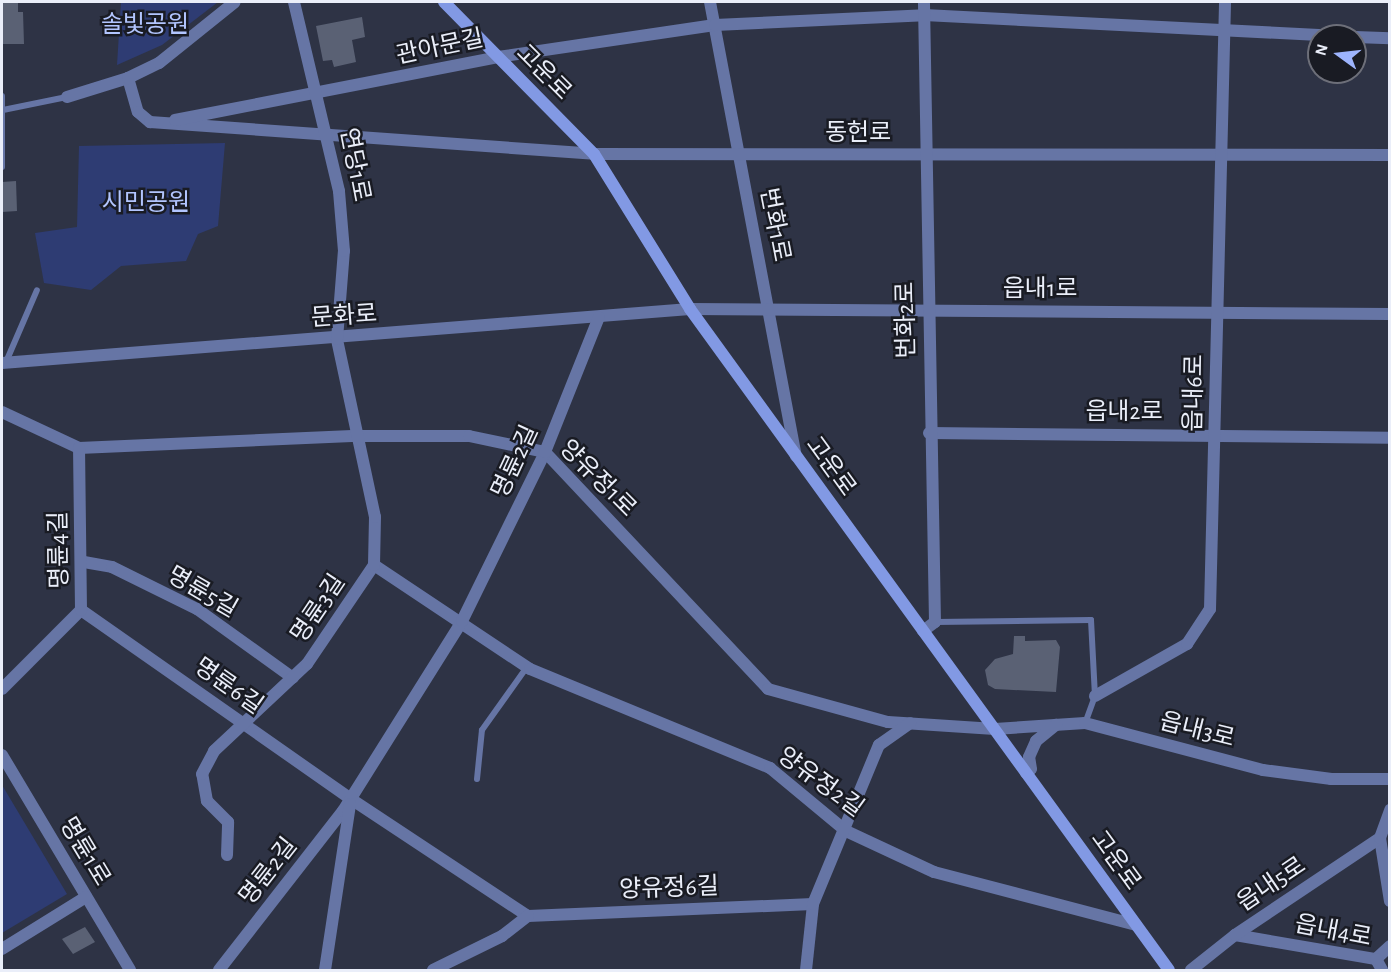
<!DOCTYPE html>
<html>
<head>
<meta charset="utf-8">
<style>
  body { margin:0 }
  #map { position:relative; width:1391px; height:972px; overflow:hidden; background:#2e3345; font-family:"Alegreya Sans","Noto Sans KR",sans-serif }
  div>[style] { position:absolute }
  .green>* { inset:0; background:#2e3c73 }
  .building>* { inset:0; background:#5a6174 }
  .lane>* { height:6px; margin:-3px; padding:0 3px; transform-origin:3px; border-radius:3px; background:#6675a5 }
  .street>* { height:12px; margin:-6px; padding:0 6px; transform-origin:6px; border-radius:6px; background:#6675a5 }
  .secondary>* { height:12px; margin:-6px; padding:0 6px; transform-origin:6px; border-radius:6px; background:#8299e4 }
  span { translate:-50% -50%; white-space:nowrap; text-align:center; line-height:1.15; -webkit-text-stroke:5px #191b23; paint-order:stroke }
  .park-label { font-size:24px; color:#b2c5fe }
  .street-label { font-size:24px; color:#eaeef9 }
  .frame { position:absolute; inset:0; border:3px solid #eaeef9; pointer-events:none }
  .north { position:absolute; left:1307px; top:24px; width:60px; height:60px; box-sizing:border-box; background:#191b23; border:2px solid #6d6f79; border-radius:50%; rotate:285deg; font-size:16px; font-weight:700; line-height:24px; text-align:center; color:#eaeef9 }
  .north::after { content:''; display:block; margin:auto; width:21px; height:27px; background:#9db4fd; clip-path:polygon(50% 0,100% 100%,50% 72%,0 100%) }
</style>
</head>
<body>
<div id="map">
  <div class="green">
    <i style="clip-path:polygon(121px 2px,218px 2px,162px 45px,117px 65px)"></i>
    <i style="clip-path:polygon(225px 143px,218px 226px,198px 234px,186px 261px,121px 266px,91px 290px,44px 283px,35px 233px,77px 227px,79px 146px)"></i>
    <i style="clip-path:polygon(2px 785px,67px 894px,2px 933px)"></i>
  </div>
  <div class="building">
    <i style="clip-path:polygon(2px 2px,18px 2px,18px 12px,23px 12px,24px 44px,2px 44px)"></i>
    <i style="clip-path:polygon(362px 17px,365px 37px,352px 40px,356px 62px,334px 67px,332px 60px,323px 61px,316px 26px)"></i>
    <i style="clip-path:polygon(16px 181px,17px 211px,2px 212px,2px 182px)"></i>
    <i style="clip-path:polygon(1014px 636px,1025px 636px,1025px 641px,1056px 640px,1060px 647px,1056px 692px,995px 689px,988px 685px,985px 670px,995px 659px,1013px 654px)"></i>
    <i style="clip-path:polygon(85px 927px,95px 942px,73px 954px,62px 939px)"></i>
  </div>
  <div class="lane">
    <i style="left:2px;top:96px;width:71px;rotate:90deg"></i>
    <i style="left:3px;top:110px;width:65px;rotate:-11.5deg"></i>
    <i style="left:6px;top:362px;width:78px;rotate:-66.7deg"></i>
    <i style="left:935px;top:622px;width:156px;rotate:-0.7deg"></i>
    <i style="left:1091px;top:620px;width:76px;rotate:87deg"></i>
    <i style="left:1095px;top:696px;width:29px;rotate:110deg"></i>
    <i style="left:477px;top:779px;width:49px;rotate:-84.2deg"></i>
    <i style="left:482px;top:730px;width:77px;rotate:-54.5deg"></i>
  </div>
  <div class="street">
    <i style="left:710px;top:2px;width:462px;rotate:79.3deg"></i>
    <i style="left:1355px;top:37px;width:35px;rotate:2deg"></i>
    <i style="left:128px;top:78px;width:35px;rotate:74deg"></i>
    <i style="left:138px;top:112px;width:16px;rotate:40deg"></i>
    <i style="left:150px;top:122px;width:445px;rotate:4.1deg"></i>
    <i style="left:594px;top:154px;width:796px;rotate:0.07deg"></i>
    <i style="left:67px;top:97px;width:64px;rotate:-17.3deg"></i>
    <i style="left:128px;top:78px;width:34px;rotate:-26deg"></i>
    <i style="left:159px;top:63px;width:97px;rotate:-38.8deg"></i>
    <i style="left:175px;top:120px;width:329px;rotate:-11deg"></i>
    <i style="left:498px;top:57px;width:219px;rotate:-8.4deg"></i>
    <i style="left:715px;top:25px;width:209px;rotate:-2.7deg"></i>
    <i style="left:924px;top:15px;width:420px;rotate:2.9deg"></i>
    <i style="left:2px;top:363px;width:690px;rotate:-4.49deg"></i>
    <i style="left:690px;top:309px;width:700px;rotate:0.41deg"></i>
    <i style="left:2px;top:412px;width:85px;rotate:25.1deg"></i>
    <i style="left:79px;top:448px;width:279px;rotate:-2.5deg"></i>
    <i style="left:358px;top:436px;width:111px"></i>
    <i style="left:469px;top:436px;width:78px;rotate:11.9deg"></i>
    <i style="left:545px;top:452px;width:325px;rotate:46.7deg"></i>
    <i style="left:768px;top:689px;width:124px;rotate:15.4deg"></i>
    <i style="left:888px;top:722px;width:107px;rotate:3.7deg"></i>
    <i style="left:995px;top:729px;width:90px;rotate:-3.8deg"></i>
    <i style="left:1085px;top:723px;width:184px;rotate:14.8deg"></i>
    <i style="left:1263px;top:770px;width:69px;rotate:7.5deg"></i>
    <i style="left:1331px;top:779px;width:59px"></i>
    <i style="left:929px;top:433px;width:461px;rotate:0.6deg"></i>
    <i style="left:84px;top:562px;width:28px;rotate:10deg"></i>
    <i style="left:112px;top:567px;width:95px;rotate:26.3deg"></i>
    <i style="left:197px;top:609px;width:118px;rotate:35.7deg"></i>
    <i style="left:374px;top:565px;width:187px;rotate:33.7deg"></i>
    <i style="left:530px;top:669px;width:260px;rotate:22.4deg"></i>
    <i style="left:770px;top:768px;width:99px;rotate:39.7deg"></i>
    <i style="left:846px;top:831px;width:97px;rotate:25deg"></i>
    <i style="left:934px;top:872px;width:209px;rotate:14.7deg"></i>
    <i style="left:81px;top:610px;width:330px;rotate:35deg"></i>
    <i style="left:351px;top:799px;width:212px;rotate:33.5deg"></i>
    <i style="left:528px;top:916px;width:285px;rotate:-2.4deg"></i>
    <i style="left:923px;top:631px;width:15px;rotate:-37deg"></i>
    <i style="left:935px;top:622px;width:620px;rotate:-91.02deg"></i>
    <i style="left:2px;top:689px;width:112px;rotate:-45deg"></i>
    <i style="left:81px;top:610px;width:162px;rotate:-90.7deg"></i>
    <i style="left:1095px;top:696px;width:106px;rotate:-29.5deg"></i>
    <i style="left:1187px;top:644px;width:42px;rotate:-56.7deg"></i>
    <i style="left:1210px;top:609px;width:607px;rotate:-88.58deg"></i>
    <i style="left:2px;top:755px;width:250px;rotate:59.2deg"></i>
    <i style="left:1026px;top:773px;width:6px;rotate:-39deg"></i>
    <i style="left:1031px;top:769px;width:12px;rotate:-99deg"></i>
    <i style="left:1029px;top:757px;width:17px;rotate:-66deg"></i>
    <i style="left:1036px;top:741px;width:26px;rotate:-39deg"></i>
    <i style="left:1380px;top:838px;width:64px;rotate:81deg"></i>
    <i style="left:227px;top:855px;width:33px;rotate:-88deg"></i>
    <i style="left:228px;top:822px;width:30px;rotate:-135deg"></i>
    <i style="left:207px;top:801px;width:27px;rotate:-100deg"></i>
    <i style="left:202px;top:774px;width:26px;rotate:-62deg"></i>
    <i style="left:214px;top:751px;width:127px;rotate:-43.1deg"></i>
    <i style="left:307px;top:664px;width:120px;rotate:-55.9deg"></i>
    <i style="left:374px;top:565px;width:48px;rotate:-88.8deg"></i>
    <i style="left:375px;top:517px;width:182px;rotate:-102.1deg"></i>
    <i style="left:337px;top:339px;width:88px;rotate:-85.5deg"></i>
    <i style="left:344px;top:251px;width:60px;rotate:-94.8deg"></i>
    <i style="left:339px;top:191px;width:194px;rotate:-103.4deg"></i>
    <i style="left:1235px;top:935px;width:143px;rotate:9.7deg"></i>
    <i style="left:2px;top:949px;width:99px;rotate:-31.8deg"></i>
    <i style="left:1376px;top:959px;width:19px;rotate:-43deg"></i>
    <i style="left:1376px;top:959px;width:13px;rotate:61deg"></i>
    <i style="left:219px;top:970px;width:202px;rotate:-52.1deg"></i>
    <i style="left:343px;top:811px;width:224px;rotate:-57.9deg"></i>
    <i style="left:462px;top:621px;width:188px;rotate:-63.8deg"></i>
    <i style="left:545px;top:452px;width:145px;rotate:-68.2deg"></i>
    <i style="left:325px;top:970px;width:168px;rotate:-81.4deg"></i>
    <i style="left:433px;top:970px;width:77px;rotate:-26.2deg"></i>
    <i style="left:502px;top:936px;width:33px;rotate:-38deg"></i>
    <i style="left:806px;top:970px;width:66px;rotate:-83.9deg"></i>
    <i style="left:813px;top:904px;width:172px;rotate:-67.5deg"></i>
    <i style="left:879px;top:745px;width:38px;rotate:-35deg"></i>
    <i style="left:1191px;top:970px;width:56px;rotate:-38.5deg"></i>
    <i style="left:1235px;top:935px;width:174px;rotate:-33.8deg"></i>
    <i style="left:1380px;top:838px;width:30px;rotate:-70deg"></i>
  </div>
  <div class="secondary">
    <i style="left:444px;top:2px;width:214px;rotate:45.4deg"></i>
    <i style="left:594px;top:154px;width:182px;rotate:58.2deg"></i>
    <i style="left:690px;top:309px;width:816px;rotate:54.07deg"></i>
  </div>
  <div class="park-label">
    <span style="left:145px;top:26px">솔빛공원</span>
    <span style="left:146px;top:204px">시민공원</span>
  </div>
  <div class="street-label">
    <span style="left:440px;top:48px;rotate:-12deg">관아문길</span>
    <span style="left:543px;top:73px;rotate:45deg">고운로</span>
    <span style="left:858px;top:134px">동헌로</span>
    <span style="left:354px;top:165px;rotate:79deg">연당1로</span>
    <span style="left:774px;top:225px;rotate:79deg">번화1로</span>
    <span style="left:1040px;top:290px">읍내1로</span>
    <span style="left:344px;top:317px;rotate:-4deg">문화로</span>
    <span style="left:907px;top:320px;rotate:-91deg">번화2로</span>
    <span style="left:1195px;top:393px;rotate:-89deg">읍내6로</span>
    <span style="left:1124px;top:413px">읍내2로</span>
    <span style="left:516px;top:462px;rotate:-65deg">명륜2길</span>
    <span style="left:830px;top:467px;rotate:54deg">고운로</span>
    <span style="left:597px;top:479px;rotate:45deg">양유정1로</span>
    <span style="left:60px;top:550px;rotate:-91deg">명륜4길</span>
    <span style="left:202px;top:593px;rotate:30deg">명륜5길</span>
    <span style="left:319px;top:609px;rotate:-56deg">명륜3길</span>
    <span style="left:228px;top:687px;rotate:35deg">명륜6길</span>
    <span style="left:1197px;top:731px;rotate:14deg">읍내3로</span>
    <span style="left:820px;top:783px;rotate:36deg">양유정2길</span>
    <span style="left:84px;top:852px;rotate:59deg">명륜1로</span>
    <span style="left:1115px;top:861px;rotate:54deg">고운로</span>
    <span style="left:269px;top:872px;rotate:-52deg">명륜2길</span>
    <span style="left:1272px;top:885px;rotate:-34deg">읍내5로</span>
    <span style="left:669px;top:889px;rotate:-2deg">양유정6길</span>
    <span style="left:1333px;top:932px;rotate:11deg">읍내4로</span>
  </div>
  <div class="frame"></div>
  <div class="north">N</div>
</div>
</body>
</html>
